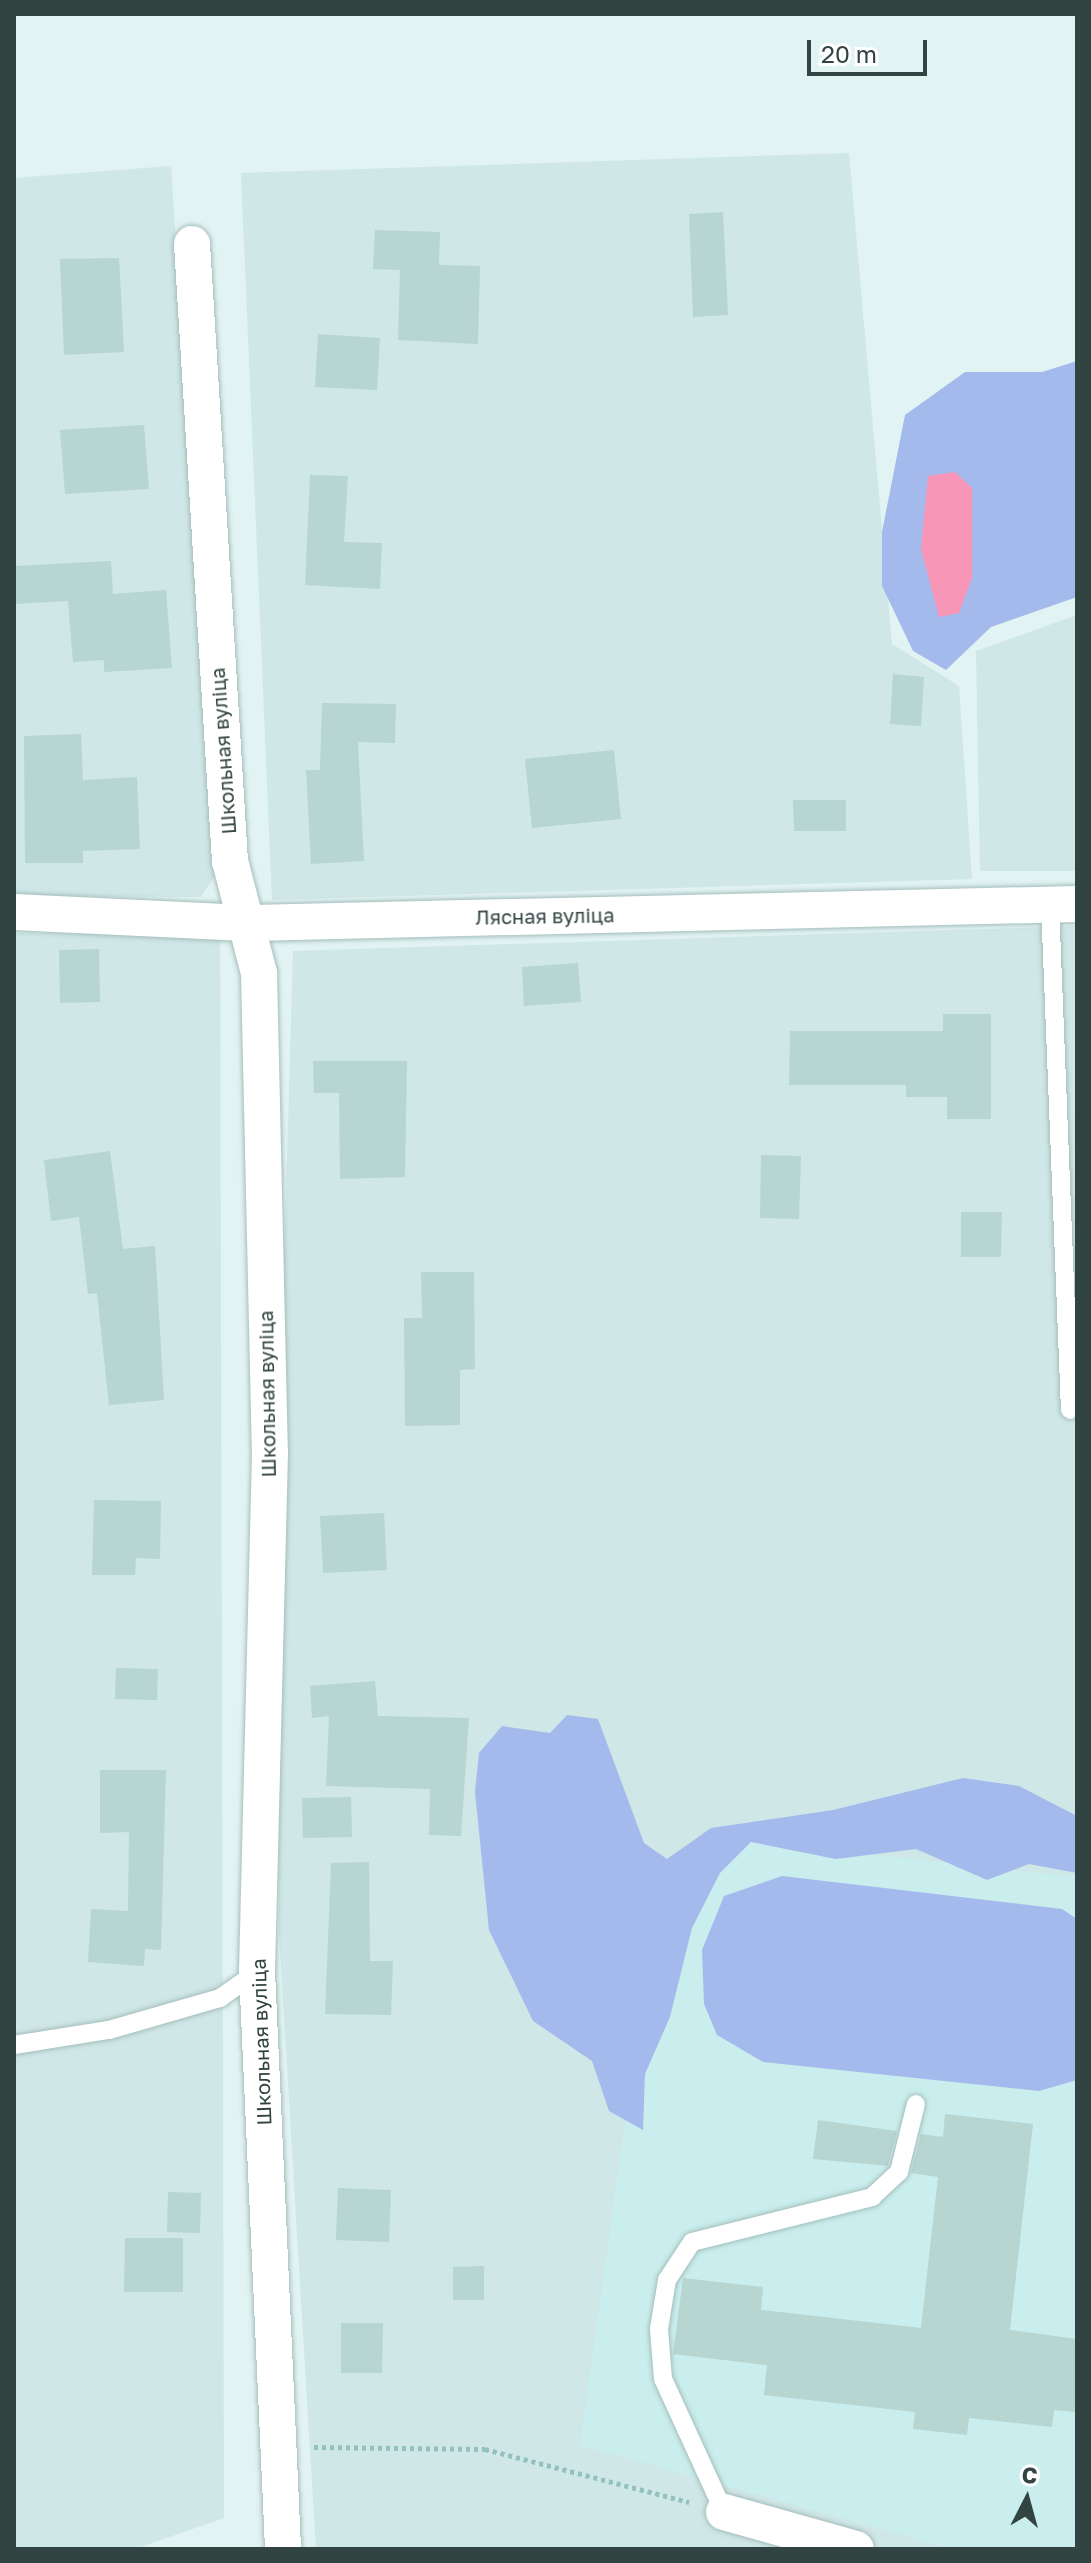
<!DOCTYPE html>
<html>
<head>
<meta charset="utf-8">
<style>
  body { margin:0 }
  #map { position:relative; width:1091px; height:2563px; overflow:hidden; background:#e1f3f2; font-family:"Golos Text",sans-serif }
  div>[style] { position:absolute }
  .residential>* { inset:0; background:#cfe7e6 }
  .education>* { inset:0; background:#c9eeed }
  .green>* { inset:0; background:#a5baec }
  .water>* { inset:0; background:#f796b6 }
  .building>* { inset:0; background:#b7d5d1 }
  .path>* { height:5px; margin-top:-2.5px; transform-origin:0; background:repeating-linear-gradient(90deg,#93c2be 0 4px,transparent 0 8px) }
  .roads { filter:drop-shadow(0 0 2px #a4bebc) drop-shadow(0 0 2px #a4bebc) }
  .service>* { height:18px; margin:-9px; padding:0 9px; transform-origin:9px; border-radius:9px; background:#fff }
  .minor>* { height:36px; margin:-18px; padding:0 18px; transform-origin:18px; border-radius:18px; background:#fff }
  span { translate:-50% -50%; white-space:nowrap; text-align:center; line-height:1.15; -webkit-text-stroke:7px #fff; paint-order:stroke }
  .street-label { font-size:20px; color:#324442 }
  .frame { position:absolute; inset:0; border:16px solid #324442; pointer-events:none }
  .north { position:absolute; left:987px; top:2459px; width:80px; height:80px; -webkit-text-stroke:6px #fff; paint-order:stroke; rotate:6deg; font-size:22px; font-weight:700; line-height:32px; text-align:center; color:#324442 }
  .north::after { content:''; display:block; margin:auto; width:28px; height:36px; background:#324442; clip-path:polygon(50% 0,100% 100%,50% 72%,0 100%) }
  .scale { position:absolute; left:807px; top:40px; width:120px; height:36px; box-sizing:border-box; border:4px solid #324442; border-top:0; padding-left:10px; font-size:24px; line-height:28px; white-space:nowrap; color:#324442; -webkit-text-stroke:6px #fff; paint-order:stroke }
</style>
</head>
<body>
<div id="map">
  <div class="residential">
    <i style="clip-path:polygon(849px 153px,892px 644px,959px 686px,972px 879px,272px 900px,241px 173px)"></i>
    <i style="clip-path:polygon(171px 166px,217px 873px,201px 897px,14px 896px,14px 178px)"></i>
    <i style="clip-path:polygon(1077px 615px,1077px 871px,980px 871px,976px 651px)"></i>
    <i style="clip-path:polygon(1077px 926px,1077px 2549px,316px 2549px,279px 1934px,279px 1441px,293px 951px)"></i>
    <i style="clip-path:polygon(14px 933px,220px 935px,224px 2518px,135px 2549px,14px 2549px)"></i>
  </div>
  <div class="education">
    <i style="clip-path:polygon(716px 1837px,1077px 1877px,1077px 2549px,953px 2549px,580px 2445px,639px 2022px)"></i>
  </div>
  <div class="green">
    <i style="clip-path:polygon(1077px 361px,1077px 597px,991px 627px,946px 670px,913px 651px,882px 586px,882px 532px,905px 415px,965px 372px,1042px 372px)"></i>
    <i style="clip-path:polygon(567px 1715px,598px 1719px,644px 1843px,667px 1859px,711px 1828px,833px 1810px,963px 1778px,1019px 1786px,1077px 1816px,1077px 1873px,1029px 1864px,987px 1880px,916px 1849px,836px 1859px,751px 1842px,720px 1873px,692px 1928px,670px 2017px,645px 2074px,643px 2130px,609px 2111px,592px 2061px,533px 2021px,489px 1930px,475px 1792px,479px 1753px,502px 1726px,550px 1733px)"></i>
    <i style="clip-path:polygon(782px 1876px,1062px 1909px,1077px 1919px,1077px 2080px,1039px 2091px,763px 2062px,717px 2035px,704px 2004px,702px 1950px,724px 1896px)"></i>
  </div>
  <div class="water">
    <i style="clip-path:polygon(955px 472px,972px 488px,972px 578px,959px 613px,939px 617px,921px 549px,928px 476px)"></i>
  </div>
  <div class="building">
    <i style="clip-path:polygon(723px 212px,728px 315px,693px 317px,689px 214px)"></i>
    <i style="clip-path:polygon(375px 230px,440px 232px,439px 265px,480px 266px,478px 344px,398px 340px,400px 270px,373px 269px)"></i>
    <i style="clip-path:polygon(119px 258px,124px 352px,64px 355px,60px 259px)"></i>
    <i style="clip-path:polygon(318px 334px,380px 338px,377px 390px,315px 387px)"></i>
    <i style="clip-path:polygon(144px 425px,149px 489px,65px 494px,60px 430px)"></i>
    <i style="clip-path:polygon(310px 475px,348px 476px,344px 542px,382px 543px,380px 589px,305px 585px)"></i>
    <i style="clip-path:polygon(111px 561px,113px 594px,166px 590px,172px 668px,104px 672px,104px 660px,73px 662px,68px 601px,14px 604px,14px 566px)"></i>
    <i style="clip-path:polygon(893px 674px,924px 677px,921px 726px,890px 724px)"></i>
    <i style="clip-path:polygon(322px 703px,396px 704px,395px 743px,358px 742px,364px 861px,311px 864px,306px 770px,320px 770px)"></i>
    <i style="clip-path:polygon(81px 734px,83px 780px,137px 777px,140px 849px,83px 851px,83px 863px,25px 863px,24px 736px)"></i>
    <i style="clip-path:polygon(614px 750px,621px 819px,532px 828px,525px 759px)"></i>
    <i style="clip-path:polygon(793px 800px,846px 800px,846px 831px,794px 831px)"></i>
    <i style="clip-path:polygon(99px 949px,100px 1002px,60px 1003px,59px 950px)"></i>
    <i style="clip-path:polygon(578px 963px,581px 1002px,524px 1006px,522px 967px)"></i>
    <i style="clip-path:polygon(943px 1014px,991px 1014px,991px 1119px,947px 1119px,947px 1097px,906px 1097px,906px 1085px,789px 1085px,790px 1031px,943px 1031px)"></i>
    <i style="clip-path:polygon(313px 1061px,407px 1061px,405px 1177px,340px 1179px,339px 1093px,314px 1093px)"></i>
    <i style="clip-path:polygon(110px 1151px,123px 1249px,155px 1246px,164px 1400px,109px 1405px,97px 1293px,88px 1294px,79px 1217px,51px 1221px,44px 1160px)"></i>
    <i style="clip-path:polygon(761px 1155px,801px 1156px,799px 1219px,760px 1218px)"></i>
    <i style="clip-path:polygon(961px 1212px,1002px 1212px,1001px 1257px,961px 1257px)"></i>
    <i style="clip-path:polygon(421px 1272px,474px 1272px,475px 1369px,460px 1370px,460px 1425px,405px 1426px,404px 1318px,422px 1318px)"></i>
    <i style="clip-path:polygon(94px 1500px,161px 1501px,160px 1559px,136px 1558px,135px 1575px,92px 1575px)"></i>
    <i style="clip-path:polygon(384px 1513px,387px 1570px,323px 1573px,320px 1516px)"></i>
    <i style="clip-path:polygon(116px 1668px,158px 1669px,157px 1700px,115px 1699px)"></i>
    <i style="clip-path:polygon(375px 1681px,378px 1716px,469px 1718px,461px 1836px,429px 1835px,430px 1789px,326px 1786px,329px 1716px,312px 1718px,310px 1686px)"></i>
    <i style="clip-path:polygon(100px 1770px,166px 1770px,161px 1950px,145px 1949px,144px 1966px,88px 1962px,91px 1909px,128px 1911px,129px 1832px,100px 1833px)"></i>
    <i style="clip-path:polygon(351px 1797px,352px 1837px,303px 1838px,302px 1798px)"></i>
    <i style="clip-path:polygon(369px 1862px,370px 1961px,393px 1961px,391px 2015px,325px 2014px,331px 1863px)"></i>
    <i style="clip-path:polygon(945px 2114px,1033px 2124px,1010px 2330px,1077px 2339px,1077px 2412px,1054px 2410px,1052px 2427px,969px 2418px,967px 2435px,913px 2429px,915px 2412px,764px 2395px,767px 2365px,673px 2354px,683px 2278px,763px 2287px,761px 2310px,921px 2328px,938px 2177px,911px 2173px,921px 2134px,943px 2137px)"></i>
    <i style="clip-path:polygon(818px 2120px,897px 2131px,888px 2166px,813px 2159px)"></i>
    <i style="clip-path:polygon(338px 2188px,391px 2190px,389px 2242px,336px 2240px)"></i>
    <i style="clip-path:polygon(168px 2192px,201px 2193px,200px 2233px,167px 2232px)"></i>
    <i style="clip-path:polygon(125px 2238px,183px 2238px,183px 2292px,124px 2292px)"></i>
    <i style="clip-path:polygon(484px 2266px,484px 2300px,453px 2300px,453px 2267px)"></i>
    <i style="clip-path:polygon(341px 2323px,383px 2323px,382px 2373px,341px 2373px)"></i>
  </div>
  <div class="path">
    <i style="left:314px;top:2447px;width:171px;rotate:0.7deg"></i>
    <i style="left:485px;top:2449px;width:211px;rotate:14.6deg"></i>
  </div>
  <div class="roads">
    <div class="service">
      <i style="left:1050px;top:904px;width:506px;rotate:87.74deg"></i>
      <i style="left:14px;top:2045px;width:96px;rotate:-9deg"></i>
      <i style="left:109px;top:2030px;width:116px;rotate:-16.1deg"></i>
      <i style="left:220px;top:1998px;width:45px;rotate:-35.1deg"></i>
      <i style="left:724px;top:2512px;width:146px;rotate:-114.6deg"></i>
      <i style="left:663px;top:2379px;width:50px;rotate:-94.6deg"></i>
      <i style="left:659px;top:2329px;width:50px;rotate:-80.7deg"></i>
      <i style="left:667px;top:2280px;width:45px;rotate:-56.7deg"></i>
      <i style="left:692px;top:2242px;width:186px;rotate:-14deg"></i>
      <i style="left:872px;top:2197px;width:37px;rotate:-43deg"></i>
      <i style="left:899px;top:2172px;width:70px;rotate:-76deg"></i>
    </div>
    <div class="minor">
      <i style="left:192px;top:244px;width:618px;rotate:86.48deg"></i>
      <i style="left:230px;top:861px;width:116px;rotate:75.5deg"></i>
      <i style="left:259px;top:973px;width:480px;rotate:88.7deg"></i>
      <i style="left:270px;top:1453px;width:518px;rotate:91.44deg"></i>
      <i style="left:257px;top:1971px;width:579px;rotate:87.42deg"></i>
      <i style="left:14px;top:912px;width:237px;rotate:2.7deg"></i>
      <i style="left:251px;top:923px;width:826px;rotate:-1.32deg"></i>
      <i style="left:724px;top:2512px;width:137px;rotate:15.7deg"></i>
    </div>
  </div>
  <div class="street-label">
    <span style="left:223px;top:751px;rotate:-94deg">Школьная вуліца</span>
    <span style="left:545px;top:916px;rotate:-1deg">Лясная вуліца</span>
    <span style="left:267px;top:1394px;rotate:-91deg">Школьная вуліца</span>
    <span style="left:261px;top:2042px;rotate:-92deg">Школьная вуліца</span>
  </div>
  <div class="frame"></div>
  <div class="north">С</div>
  <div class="scale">20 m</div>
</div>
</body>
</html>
